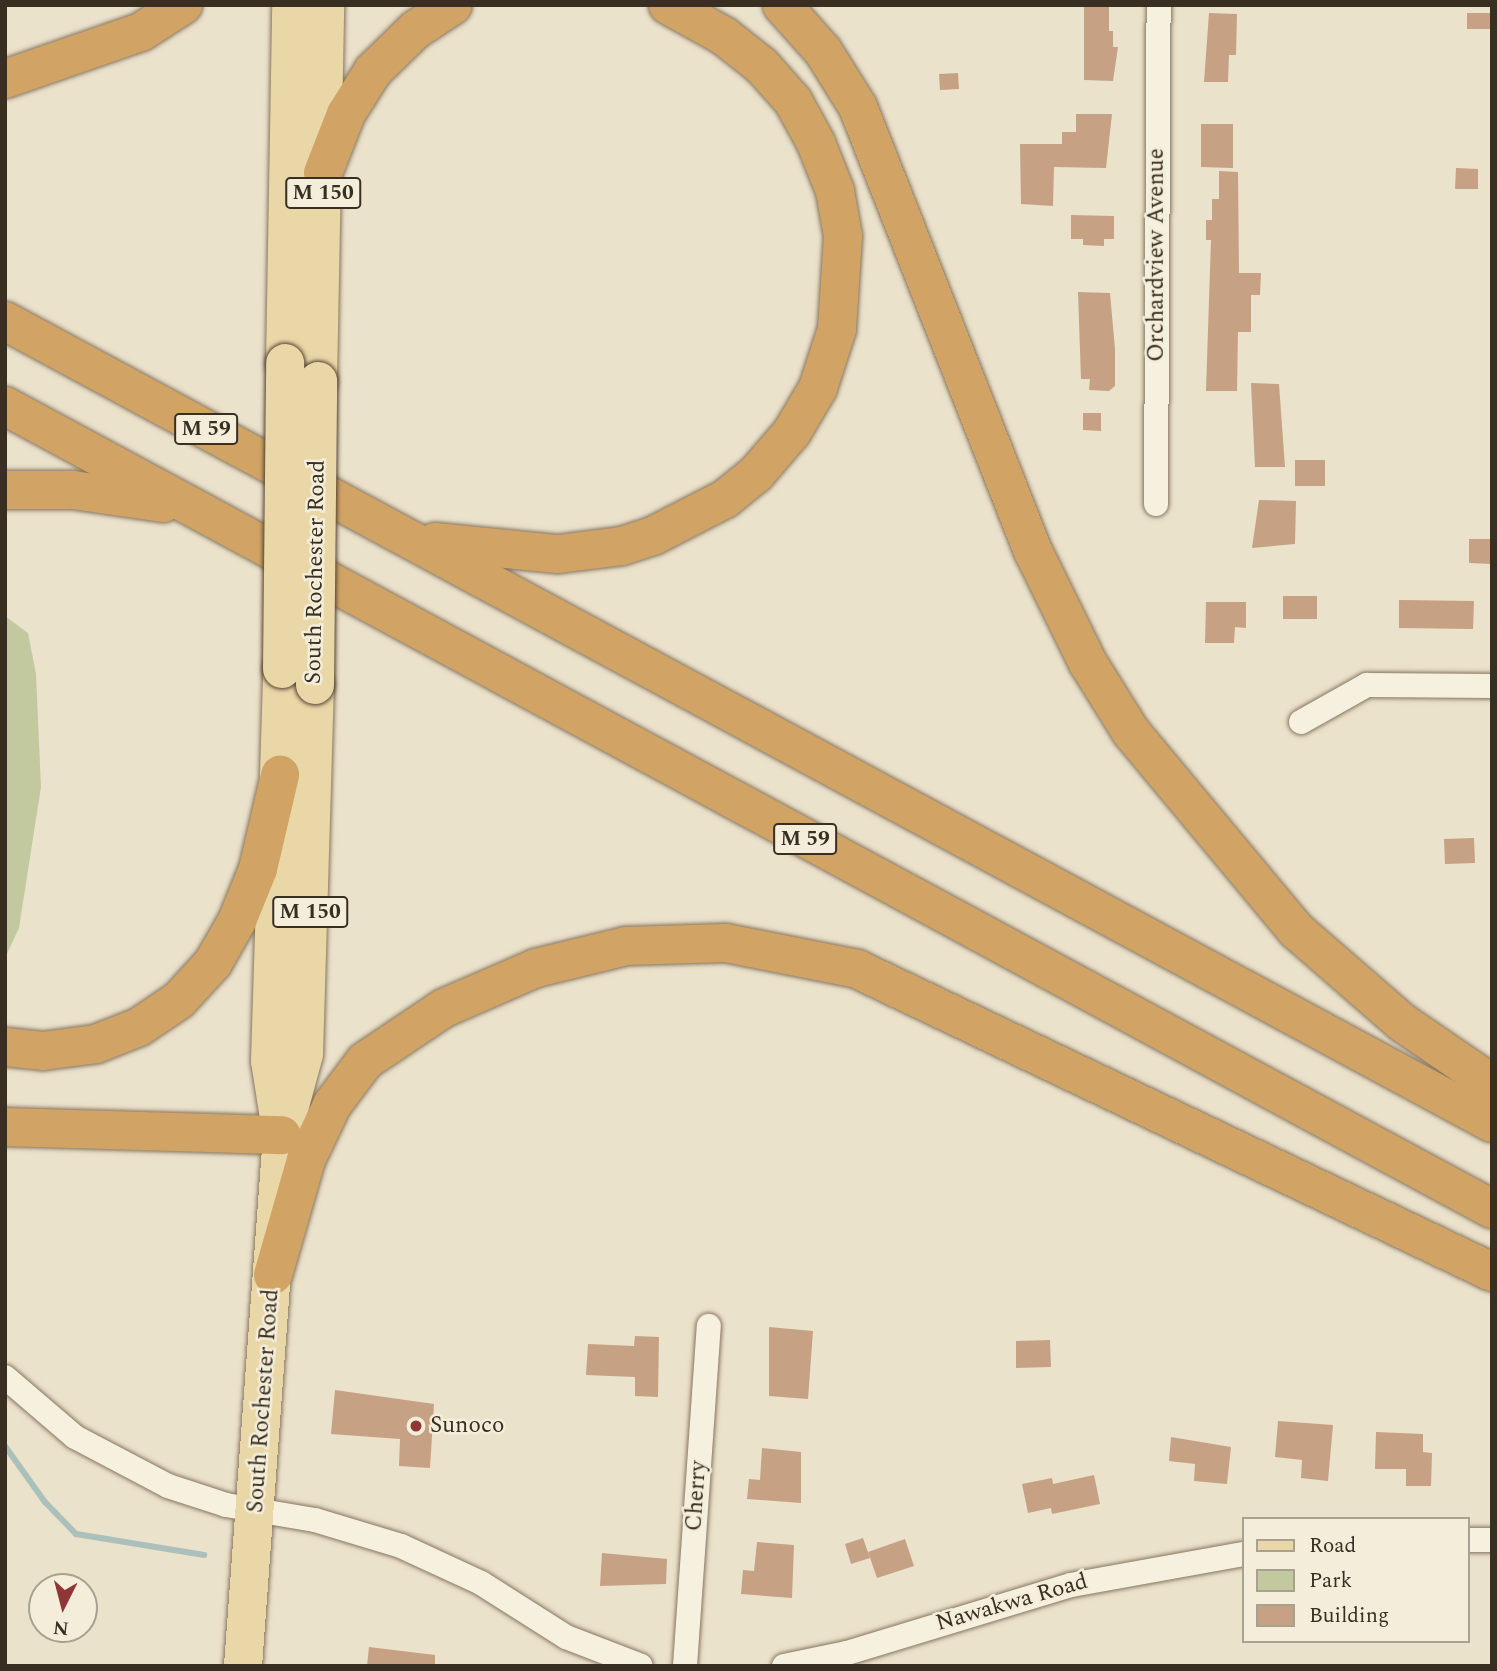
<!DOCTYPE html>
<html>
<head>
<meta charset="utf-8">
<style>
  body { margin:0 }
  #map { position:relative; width:1497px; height:1671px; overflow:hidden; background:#ebe2cb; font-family:Spectral,serif }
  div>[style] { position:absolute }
  .green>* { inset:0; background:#c3c99f }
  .stream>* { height:6px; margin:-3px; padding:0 3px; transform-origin:3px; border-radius:3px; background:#abc0ba }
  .building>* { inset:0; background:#c6a184 }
  .roads { filter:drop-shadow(0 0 2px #877660) drop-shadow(0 0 2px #877660) }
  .street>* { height:24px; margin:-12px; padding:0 12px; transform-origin:12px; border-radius:12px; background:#f6f0de }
  .primary>* { height:38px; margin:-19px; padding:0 19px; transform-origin:19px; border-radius:19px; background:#ead7a7 }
  .highway>* { height:38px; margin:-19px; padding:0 19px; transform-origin:19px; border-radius:19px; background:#d1a465 }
  .bridges { filter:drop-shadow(0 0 2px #554434) drop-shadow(0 0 2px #554434) }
  .primary-bridge>* { height:38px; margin:-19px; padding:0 19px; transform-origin:19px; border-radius:19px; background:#ead7a7 }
  .dots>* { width:19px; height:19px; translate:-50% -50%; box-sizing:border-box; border:4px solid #f3edda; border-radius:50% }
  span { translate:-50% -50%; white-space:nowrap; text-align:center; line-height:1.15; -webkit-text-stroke:5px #f3edda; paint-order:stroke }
  .shield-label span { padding:2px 5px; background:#f3edda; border:2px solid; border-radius:5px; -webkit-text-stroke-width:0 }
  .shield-label { font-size:21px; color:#392e22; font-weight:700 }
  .street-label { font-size:23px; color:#392e22 }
  .poi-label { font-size:23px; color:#392e22 }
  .left { translate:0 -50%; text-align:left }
  .frame { position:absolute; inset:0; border:7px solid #392e22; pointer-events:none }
  .legend { position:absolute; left:1242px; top:1517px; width:228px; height:126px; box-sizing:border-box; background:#f3edda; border:2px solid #a9a190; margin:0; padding:9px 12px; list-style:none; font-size:21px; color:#392e22 }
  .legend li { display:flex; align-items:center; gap:14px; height:35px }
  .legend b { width:35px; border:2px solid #a9a190 }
  .north { position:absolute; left:28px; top:1573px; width:70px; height:70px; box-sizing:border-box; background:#f3edda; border:2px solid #a9a190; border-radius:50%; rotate:186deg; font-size:19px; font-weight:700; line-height:28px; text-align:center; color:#392e22 }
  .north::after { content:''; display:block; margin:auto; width:24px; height:32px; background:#903736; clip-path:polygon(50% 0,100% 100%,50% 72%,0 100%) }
</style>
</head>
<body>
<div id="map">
  <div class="green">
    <i style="clip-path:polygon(5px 616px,28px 633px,36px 674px,41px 787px,19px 928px,5px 958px)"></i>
  </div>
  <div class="stream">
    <i style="left:5px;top:1446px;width:69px;rotate:54.5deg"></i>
    <i style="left:45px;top:1502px;width:45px;rotate:45.9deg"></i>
    <i style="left:76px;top:1534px;width:130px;rotate:9.3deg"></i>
  </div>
  <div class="building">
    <i style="clip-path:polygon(1084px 5px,1109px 5px,1109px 31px,1113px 31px,1113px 47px,1118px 47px,1113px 81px,1084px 80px)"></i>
    <i style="clip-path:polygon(1209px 13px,1237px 14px,1236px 55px,1229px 55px,1228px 82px,1204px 82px)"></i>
    <i style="clip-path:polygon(1467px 13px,1492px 13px,1492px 29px,1467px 29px)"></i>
    <i style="clip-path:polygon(958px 73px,959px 89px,940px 90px,939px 74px)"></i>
    <i style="clip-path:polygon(1076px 114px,1112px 114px,1106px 168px,1054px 167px,1053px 206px,1021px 204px,1020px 144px,1062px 144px,1062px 132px,1076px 132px)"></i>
    <i style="clip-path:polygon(1201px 124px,1233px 124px,1233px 168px,1201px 167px)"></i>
    <i style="clip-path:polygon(1456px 168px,1478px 169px,1478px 189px,1455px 189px)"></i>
    <i style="clip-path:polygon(1219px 171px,1238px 172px,1239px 273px,1261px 273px,1260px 295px,1251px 295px,1251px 332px,1238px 332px,1237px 391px,1206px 391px,1211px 240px,1206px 240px,1206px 220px,1212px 220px,1212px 199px,1219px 199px)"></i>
    <i style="clip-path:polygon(1071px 215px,1114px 216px,1114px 239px,1104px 239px,1104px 246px,1083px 245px,1083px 239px,1071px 239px)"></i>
    <i style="clip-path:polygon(1078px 292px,1110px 293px,1115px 349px,1115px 386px,1109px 391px,1089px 390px,1090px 379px,1081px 379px)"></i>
    <i style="clip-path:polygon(1251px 383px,1279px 384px,1285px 467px,1255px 467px)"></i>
    <i style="clip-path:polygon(1083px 413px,1101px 413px,1101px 431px,1083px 430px)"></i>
    <i style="clip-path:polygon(1295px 460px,1325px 460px,1325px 486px,1295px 486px)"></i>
    <i style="clip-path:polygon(1259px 500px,1296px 501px,1295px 544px,1252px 548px)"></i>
    <i style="clip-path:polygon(1469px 539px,1492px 539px,1492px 564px,1469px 563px)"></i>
    <i style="clip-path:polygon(1283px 596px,1317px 596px,1317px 619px,1283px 619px)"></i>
    <i style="clip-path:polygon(1399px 600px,1474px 601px,1473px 629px,1399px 628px)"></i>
    <i style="clip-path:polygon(1206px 602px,1246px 602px,1246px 628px,1235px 627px,1234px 643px,1205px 643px)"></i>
    <i style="clip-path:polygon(1474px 838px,1475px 863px,1445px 864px,1444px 839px)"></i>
    <i style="clip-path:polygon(769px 1327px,813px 1331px,808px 1399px,769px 1396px)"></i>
    <i style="clip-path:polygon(635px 1336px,659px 1337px,658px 1397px,635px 1396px,635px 1377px,586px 1375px,588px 1344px,634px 1346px)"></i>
    <i style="clip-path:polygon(1050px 1340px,1051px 1367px,1016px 1368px,1016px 1341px)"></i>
    <i style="clip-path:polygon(335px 1390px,434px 1404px,430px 1468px,399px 1466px,400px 1439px,331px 1434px)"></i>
    <i style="clip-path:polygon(1278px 1421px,1333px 1425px,1328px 1481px,1301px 1478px,1302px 1460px,1275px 1457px)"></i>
    <i style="clip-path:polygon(1376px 1432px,1423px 1434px,1423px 1452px,1432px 1453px,1431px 1486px,1406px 1486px,1406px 1469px,1375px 1469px)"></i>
    <i style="clip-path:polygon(1171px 1437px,1231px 1447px,1227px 1484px,1194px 1481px,1195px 1464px,1169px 1461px)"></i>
    <i style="clip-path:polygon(762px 1448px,801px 1452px,801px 1503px,747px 1499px,749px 1479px,760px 1480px)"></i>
    <i style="clip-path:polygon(1094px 1475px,1100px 1504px,1052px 1514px,1051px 1508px,1028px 1513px,1022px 1484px,1052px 1478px,1053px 1484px)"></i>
    <i style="clip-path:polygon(863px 1538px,870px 1558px,851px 1564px,845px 1544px)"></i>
    <i style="clip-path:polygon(905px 1539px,914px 1566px,877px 1578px,868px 1552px)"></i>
    <i style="clip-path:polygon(757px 1542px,794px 1545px,792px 1598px,741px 1594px,743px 1570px,754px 1571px)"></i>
    <i style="clip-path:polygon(602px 1553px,667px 1559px,666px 1584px,600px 1586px)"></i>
    <i style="clip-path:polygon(369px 1647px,435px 1655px,435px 1666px,367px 1666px)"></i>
  </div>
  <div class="roads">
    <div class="street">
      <i style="left:1156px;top:504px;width:499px;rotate:-89.7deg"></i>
      <i style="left:1301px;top:722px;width:76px;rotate:-29.3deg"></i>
      <i style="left:1367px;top:685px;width:125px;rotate:0.5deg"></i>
      <i style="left:5px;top:1377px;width:92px;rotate:40.6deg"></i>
      <i style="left:75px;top:1437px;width:105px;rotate:27.8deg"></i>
      <i style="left:168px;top:1486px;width:61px;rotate:18.1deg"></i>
      <i style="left:226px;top:1505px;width:90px;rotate:9.6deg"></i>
      <i style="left:315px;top:1520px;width:90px;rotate:16.8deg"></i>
      <i style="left:401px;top:1546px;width:88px;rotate:24.8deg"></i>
      <i style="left:481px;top:1583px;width:101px;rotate:32.4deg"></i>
      <i style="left:566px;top:1637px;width:80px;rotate:21.1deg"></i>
      <i style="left:1467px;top:1540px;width:25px"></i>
      <i style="left:685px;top:1666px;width:341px;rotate:-86deg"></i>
      <i style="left:784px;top:1666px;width:64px;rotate:-11.7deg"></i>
      <i style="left:847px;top:1653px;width:234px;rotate:-16.9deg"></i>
      <i style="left:1071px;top:1585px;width:175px;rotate:-10.2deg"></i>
    </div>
    <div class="primary">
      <i style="left:285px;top:363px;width:358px;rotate:-89deg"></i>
      <i style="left:318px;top:381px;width:376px;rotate:-88.9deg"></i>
      <i style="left:280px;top:1124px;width:64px;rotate:-99deg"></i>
      <i style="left:270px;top:1061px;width:392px;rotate:-88.2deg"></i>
      <i style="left:243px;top:1666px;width:532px;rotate:-85.8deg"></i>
      <i style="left:282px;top:1135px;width:84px;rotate:-74.8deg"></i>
      <i style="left:304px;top:1054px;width:369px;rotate:-88.3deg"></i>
    </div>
    <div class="highway">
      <i style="left:782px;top:5px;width:62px;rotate:48.3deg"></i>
      <i style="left:823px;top:51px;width:66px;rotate:58deg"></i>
      <i style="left:858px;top:107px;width:479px;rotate:68.5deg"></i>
      <i style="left:1034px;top:553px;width:123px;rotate:63.9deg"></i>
      <i style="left:1088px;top:663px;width:81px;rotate:58.1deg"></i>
      <i style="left:1131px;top:732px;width:259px;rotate:50.2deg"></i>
      <i style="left:1297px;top:931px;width:140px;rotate:41deg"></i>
      <i style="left:1403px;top:1023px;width:108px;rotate:34.4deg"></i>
      <i style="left:5px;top:79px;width:144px;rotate:-19.1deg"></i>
      <i style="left:141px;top:32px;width:50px;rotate:-32.7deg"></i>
      <i style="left:323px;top:173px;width:63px;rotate:-68.7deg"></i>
      <i style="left:346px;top:114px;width:51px;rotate:-57.9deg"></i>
      <i style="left:373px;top:71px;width:59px;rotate:-44.3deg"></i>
      <i style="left:415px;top:30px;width:45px;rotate:-33.3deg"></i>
      <i style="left:5px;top:321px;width:1689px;rotate:28.34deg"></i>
      <i style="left:5px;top:406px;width:1690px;rotate:28.37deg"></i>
      <i style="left:5px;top:490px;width:68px"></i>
      <i style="left:73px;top:490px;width:91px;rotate:8.2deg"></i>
      <i style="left:435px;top:542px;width:124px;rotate:5.6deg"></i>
      <i style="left:558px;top:554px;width:64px;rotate:-7.1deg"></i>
      <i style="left:622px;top:546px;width:33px;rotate:-18deg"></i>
      <i style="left:653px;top:536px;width:81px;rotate:-27.2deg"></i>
      <i style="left:725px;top:499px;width:40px;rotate:-39deg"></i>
      <i style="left:756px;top:474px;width:55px;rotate:-49.4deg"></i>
      <i style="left:792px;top:432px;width:51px;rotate:-59.4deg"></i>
      <i style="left:818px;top:388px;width:62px;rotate:-72.1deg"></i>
      <i style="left:837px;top:329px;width:93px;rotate:-86.3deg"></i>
      <i style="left:843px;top:236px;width:46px;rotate:-100.1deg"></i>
      <i style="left:835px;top:191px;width:52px;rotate:-111.6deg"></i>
      <i style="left:816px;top:143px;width:48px;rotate:-118.7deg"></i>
      <i style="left:793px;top:101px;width:47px;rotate:-131.5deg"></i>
      <i style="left:762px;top:66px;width:48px;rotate:-141.7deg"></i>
      <i style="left:724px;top:36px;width:64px;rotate:-151deg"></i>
      <i style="left:5px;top:1047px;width:38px;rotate:6deg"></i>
      <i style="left:43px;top:1051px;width:53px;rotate:-7.5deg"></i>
      <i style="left:96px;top:1044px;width:46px;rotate:-21.6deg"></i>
      <i style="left:139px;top:1027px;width:48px;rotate:-34deg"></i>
      <i style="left:179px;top:1000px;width:50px;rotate:-47.4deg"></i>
      <i style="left:213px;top:963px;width:48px;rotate:-60.3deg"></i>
      <i style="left:237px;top:921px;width:56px;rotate:-68deg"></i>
      <i style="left:258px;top:869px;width:97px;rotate:-76.8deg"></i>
      <i style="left:5px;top:1127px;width:277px;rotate:1.7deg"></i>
      <i style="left:273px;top:1275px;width:120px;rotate:-74deg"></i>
      <i style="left:306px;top:1160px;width:61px;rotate:-64.7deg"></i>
      <i style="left:332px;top:1105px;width:55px;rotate:-53.1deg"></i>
      <i style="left:365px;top:1061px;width:95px;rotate:-33.9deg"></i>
      <i style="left:444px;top:1008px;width:100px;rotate:-23.5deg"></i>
      <i style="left:536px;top:968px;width:93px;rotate:-13.7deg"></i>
      <i style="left:626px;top:946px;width:100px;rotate:-1.7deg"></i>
      <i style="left:726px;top:943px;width:134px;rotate:11.2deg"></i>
      <i style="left:857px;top:969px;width:704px;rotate:25.51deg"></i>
    </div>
  </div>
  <div class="bridges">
    <div class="primary-bridge">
      <i style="left:282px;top:669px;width:306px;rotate:-89.4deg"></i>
      <i style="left:315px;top:685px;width:304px;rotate:-89.4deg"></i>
    </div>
  </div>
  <div class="dots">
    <i style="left:416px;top:1426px;background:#903736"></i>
  </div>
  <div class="shield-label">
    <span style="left:323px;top:193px">M 150</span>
    <span style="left:206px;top:429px">M 59</span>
    <span style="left:805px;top:839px">M 59</span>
    <span style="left:310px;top:912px">M 150</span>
  </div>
  <div class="street-label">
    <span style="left:1157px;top:255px;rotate:-90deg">Orchardview Avenue</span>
    <span style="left:316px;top:572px;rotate:-89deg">South Rochester Road</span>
    <span style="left:264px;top:1401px;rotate:-86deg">South Rochester Road</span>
    <span style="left:697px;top:1496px;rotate:-86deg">Cherry</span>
    <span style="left:1012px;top:1603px;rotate:-16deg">Nawakwa Road</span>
  </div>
  <div class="poi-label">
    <span class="left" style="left:430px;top:1426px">Sunoco</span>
  </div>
  <div class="frame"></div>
  <ul class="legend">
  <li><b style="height:9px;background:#ead7a7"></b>Road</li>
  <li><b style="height:19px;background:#c3c99f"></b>Park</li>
  <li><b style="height:19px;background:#c6a184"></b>Building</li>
  </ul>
  <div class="north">N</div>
</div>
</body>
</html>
